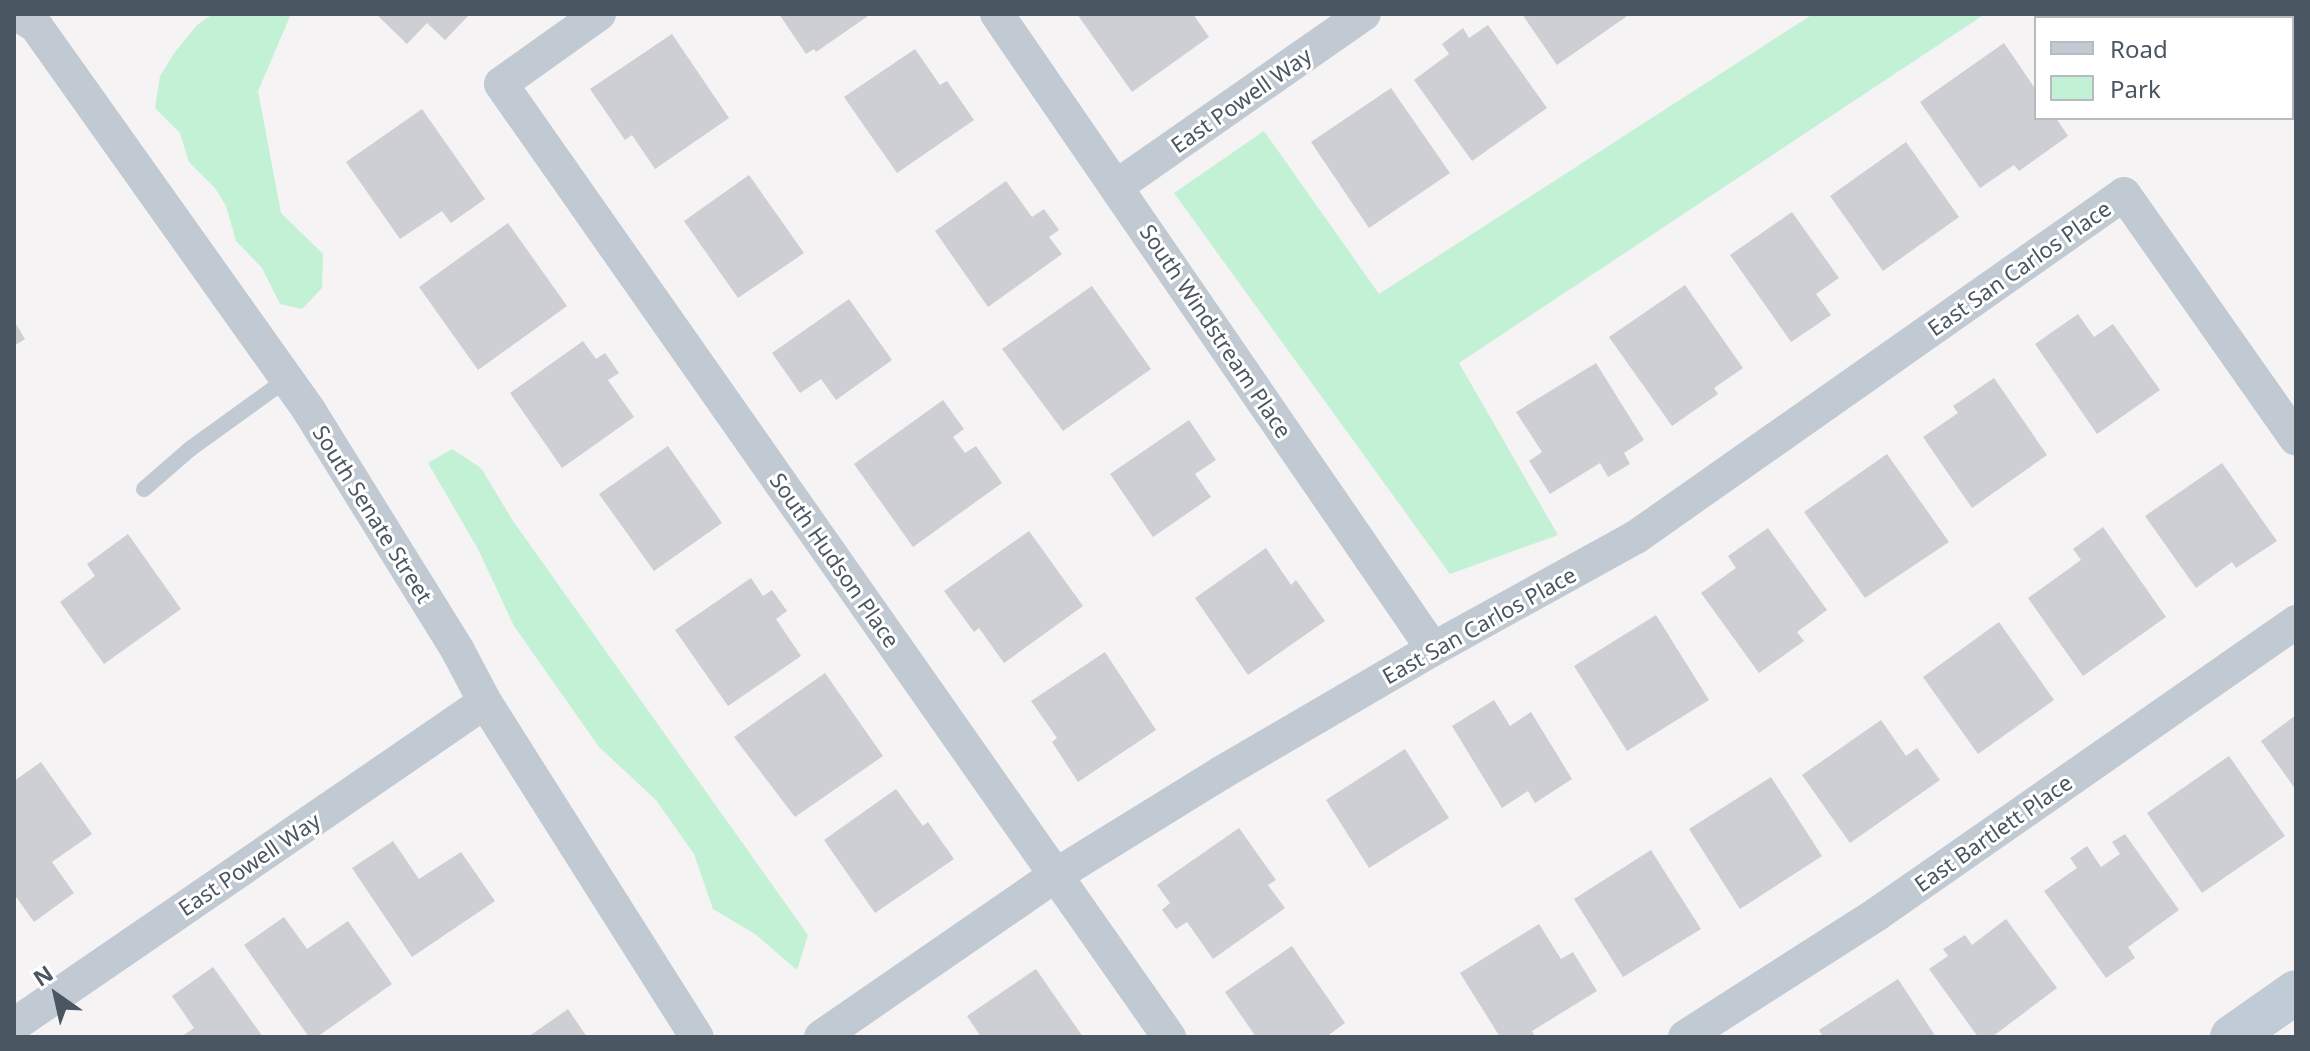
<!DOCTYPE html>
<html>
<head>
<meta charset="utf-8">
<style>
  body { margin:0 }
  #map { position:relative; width:2310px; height:1051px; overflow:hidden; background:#f5f3f3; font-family:"Noto Sans",sans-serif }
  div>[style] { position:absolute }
  .green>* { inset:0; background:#c3f1d5 }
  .building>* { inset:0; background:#cdcfd5 }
  .lane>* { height:16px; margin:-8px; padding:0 8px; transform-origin:8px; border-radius:8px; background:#c1cad2 }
  .street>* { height:34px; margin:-17px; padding:0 17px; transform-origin:17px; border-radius:17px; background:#c1cad2 }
  .secondary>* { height:44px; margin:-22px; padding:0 22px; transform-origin:22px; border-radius:22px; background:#c1cbd6 }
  span { translate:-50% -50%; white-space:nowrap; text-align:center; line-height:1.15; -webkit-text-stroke:6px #fff; paint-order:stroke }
  .street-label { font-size:22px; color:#4a5661 }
  .frame { position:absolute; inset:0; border:16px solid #4a5661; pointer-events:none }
  .legend { position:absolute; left:2034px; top:16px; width:260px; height:104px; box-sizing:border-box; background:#fff; border:2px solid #b7bbc0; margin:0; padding:10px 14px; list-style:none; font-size:24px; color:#4a5661 }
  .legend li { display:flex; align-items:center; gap:16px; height:40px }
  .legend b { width:40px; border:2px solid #b7bbc0 }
  .north { position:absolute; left:16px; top:955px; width:80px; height:80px; -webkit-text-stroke:6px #fff; paint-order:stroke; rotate:326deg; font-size:22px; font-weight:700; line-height:32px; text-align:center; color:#4a5661 }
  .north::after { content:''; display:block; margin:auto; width:28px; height:36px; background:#4a5661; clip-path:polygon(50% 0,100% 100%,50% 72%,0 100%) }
</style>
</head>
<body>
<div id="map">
  <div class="green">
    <i style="clip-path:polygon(213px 14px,291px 14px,258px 91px,281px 213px,323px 254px,322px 288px,302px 309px,280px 304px,262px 268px,236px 241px,226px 206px,215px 188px,189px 162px,180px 133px,155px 108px,160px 76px,175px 52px,197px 25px)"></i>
    <i style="clip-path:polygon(1813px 14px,1985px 14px,1459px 363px,1558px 535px,1450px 574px,1174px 193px,1264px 131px,1379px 294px)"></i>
    <i style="clip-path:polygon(452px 449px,481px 468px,513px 521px,808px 935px,797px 970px,755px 934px,713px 909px,694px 854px,656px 800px,599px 747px,514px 626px,478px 549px,428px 463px)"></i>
  </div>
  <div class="building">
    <i style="clip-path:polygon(376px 14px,470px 14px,445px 40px,427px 23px,407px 44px)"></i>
    <i style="clip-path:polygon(779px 14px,871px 14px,816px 52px,814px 49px,806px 54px)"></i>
    <i style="clip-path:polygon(1077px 14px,1193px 14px,1209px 37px,1132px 92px)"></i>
    <i style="clip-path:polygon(1522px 14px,1630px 14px,1557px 65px)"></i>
    <i style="clip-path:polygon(2225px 14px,2296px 14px,2296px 49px,2292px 51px,2292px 18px,2219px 18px)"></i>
    <i style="clip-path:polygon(1488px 25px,1547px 108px,1472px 161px,1414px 80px,1449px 54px,1442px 44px,1463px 28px,1469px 38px)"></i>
    <i style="clip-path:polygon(672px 34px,729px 118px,655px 169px,632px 135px,625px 140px,590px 89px)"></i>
    <i style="clip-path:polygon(2004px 43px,2036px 90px,2036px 118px,2056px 118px,2068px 136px,2019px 171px,2014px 165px,1980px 188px,1920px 102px)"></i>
    <i style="clip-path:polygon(915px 49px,940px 85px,947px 81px,974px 120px,897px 173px,844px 97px)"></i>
    <i style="clip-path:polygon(1391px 88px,1450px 173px,1369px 228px,1311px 142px)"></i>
    <i style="clip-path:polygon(422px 109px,485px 199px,451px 223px,442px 211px,400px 239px,346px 162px)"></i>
    <i style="clip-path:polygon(1906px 142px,1959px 217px,1883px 271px,1830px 196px)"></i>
    <i style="clip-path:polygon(749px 175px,804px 253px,738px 298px,684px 221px)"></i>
    <i style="clip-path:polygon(1006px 181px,1032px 217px,1044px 209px,1059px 230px,1049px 237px,1062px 254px,988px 307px,935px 231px)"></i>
    <i style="clip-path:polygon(1792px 212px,1839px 278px,1816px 294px,1831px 315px,1791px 342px,1730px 255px)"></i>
    <i style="clip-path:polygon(508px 223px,567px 306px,478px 370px,419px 287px)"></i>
    <i style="clip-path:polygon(1685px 285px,1743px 368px,1714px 388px,1718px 394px,1672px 426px,1609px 337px)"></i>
    <i style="clip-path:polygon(1092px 286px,1151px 369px,1063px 431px,1002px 349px)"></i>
    <i style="clip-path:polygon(849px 299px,892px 360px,836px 400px,821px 379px,800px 393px,772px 353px)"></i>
    <i style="clip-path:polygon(2078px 314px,2094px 337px,2113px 324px,2160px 390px,2097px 434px,2035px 344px)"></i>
    <i style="clip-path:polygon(14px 321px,25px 339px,14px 346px)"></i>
    <i style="clip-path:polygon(583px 341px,596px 359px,605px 353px,619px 373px,608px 380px,634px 417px,562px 468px,510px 393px)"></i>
    <i style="clip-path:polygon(1596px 363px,1644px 440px,1624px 453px,1630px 464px,1608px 477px,1600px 463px,1550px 494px,1529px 461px,1542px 452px,1516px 412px)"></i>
    <i style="clip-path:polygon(1994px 378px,2047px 455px,1972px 508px,1923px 437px,1958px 413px,1953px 406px)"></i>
    <i style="clip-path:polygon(943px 400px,964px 429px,953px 437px,965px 453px,976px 446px,1002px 483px,913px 547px,854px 464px)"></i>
    <i style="clip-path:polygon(1189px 420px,1216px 460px,1195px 474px,1211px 497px,1153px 537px,1110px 474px)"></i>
    <i style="clip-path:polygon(668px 446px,722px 523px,654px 571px,599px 494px)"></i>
    <i style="clip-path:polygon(1887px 454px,1949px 542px,1865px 598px,1804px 512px)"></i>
    <i style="clip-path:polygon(2222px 463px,2277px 541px,2236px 568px,2232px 562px,2196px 588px,2145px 516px)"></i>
    <i style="clip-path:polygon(2103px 527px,2166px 617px,2083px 676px,2028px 598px,2081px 560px,2073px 549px)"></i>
    <i style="clip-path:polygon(1768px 528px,1827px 610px,1797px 632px,1804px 641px,1759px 673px,1701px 593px,1736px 568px,1728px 556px)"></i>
    <i style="clip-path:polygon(1029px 531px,1083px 606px,1004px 663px,979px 628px,974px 632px,944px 591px)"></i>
    <i style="clip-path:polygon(128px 534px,181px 609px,104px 664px,60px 602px,95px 576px,87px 564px)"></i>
    <i style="clip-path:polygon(1266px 548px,1291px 585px,1296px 580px,1325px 621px,1248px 675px,1195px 598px)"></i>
    <i style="clip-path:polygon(751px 578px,763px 596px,772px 590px,787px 611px,776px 619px,801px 656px,728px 706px,675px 630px)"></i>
    <i style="clip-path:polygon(1656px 615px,1709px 700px,1627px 751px,1574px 666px)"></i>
    <i style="clip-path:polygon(1999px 622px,2054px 700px,1978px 754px,1923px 677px)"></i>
    <i style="clip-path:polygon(1105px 652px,1156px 730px,1078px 782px,1052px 742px,1057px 738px,1031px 701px)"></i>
    <i style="clip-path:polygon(825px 673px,883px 756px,795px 817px,734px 737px)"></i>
    <i style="clip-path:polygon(1494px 700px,1510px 726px,1531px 712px,1572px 779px,1535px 803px,1528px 791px,1502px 808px,1452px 726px)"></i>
    <i style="clip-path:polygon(2296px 715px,2296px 790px,2261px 741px)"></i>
    <i style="clip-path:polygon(1881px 720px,1906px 756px,1917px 748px,1940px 780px,1850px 843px,1802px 775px)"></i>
    <i style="clip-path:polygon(1405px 749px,1449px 818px,1369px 868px,1326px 800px)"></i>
    <i style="clip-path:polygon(2229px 756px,2285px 836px,2202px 893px,2147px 813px)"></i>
    <i style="clip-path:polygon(41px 762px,92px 834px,52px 862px,74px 893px,34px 922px,14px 894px,14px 781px)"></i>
    <i style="clip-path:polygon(1771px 777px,1822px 856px,1740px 909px,1689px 829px)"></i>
    <i style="clip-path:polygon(896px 789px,923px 826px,928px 822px,954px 859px,875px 913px,824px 840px)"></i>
    <i style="clip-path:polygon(1239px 828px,1276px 880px,1268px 885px,1285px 908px,1213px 959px,1187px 922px,1176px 929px,1162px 910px,1170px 903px,1157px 885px)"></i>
    <i style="clip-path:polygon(2125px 834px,2179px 910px,2128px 947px,2135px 958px,2106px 978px,2044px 891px,2077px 868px,2070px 858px,2087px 846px,2101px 867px,2120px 854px,2112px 842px)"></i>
    <i style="clip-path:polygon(393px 841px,419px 879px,461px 852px,495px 901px,412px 957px,352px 868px)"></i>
    <i style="clip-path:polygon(1651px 850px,1701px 929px,1623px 977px,1574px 899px)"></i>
    <i style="clip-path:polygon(284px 917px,307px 949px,348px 921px,392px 984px,317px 1037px,309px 1037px,244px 945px)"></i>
    <i style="clip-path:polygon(2006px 919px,2057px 988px,1992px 1037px,1978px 1037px,1929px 969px,1948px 956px,1943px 949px,1965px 935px,1972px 945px)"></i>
    <i style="clip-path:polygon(1539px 924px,1561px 959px,1573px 952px,1597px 991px,1532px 1031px,1534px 1035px,1530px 1037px,1500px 1037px,1460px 973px)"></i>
    <i style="clip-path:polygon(1292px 946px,1345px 1023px,1326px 1037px,1256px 1037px,1225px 992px)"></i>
    <i style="clip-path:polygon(213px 967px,263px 1037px,181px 1037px,194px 1028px,172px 996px)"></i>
    <i style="clip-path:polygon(1036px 969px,1083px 1037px,981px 1037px,967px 1016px)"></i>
    <i style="clip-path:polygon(1898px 979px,1936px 1037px,1823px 1037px,1819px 1030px)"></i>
    <i style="clip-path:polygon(568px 1009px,587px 1037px,528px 1037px)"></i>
  </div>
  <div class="lane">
    <i style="left:144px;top:489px;width:61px;rotate:-41deg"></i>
    <i style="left:190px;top:449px;width:120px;rotate:-35.8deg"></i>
  </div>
  <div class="street">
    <i style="left:17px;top:14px;width:22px;rotate:32deg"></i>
    <i style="left:36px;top:26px;width:473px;rotate:54.6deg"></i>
    <i style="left:310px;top:412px;width:281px;rotate:58.2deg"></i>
    <i style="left:458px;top:651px;width:58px;rotate:62.1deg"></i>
    <i style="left:485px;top:702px;width:396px;rotate:57.7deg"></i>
    <i style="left:599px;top:14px;width:120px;rotate:144.5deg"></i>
    <i style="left:501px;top:84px;width:1164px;rotate:54.97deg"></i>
    <i style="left:997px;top:14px;width:770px;rotate:55.53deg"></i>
    <i style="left:1117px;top:186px;width:301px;rotate:-34.9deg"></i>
    <i style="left:14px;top:1025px;width:571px;rotate:-34.44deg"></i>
    <i style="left:821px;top:1037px;width:285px;rotate:-34.6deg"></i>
    <i style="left:1056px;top:875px;width:194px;rotate:-31.7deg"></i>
    <i style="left:1221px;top:773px;width:246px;rotate:-30.3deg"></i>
    <i style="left:1433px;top:649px;width:232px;rotate:-28.9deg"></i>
    <i style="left:1636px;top:537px;width:596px;rotate:-35.1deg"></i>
    <i style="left:2124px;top:194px;width:299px;rotate:54.9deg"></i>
    <i style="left:1685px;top:1037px;width:228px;rotate:-32.6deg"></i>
    <i style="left:1877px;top:914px;width:511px;rotate:-34.87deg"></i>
  </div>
  <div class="secondary">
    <i style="left:2232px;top:1037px;width:78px;rotate:-35.1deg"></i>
  </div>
  <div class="street-label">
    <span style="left:1241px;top:100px;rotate:-35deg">East Powell Way</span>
    <span style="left:2019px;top:268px;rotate:-35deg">East San Carlos Place</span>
    <span style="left:1216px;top:331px;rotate:56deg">South Windstream Place</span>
    <span style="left:373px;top:514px;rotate:58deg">South Senate Street</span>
    <span style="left:835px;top:560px;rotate:55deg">South Hudson Place</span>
    <span style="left:1479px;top:625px;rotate:-29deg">East San Carlos Place</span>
    <span style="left:1993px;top:833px;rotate:-35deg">East Bartlett Place</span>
    <span style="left:249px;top:864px;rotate:-34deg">East Powell Way</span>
  </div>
  <div class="frame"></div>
  <ul class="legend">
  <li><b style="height:10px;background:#c1cbd6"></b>Road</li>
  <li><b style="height:22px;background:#c3f1d5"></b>Park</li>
  </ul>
  <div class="north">N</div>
</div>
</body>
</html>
